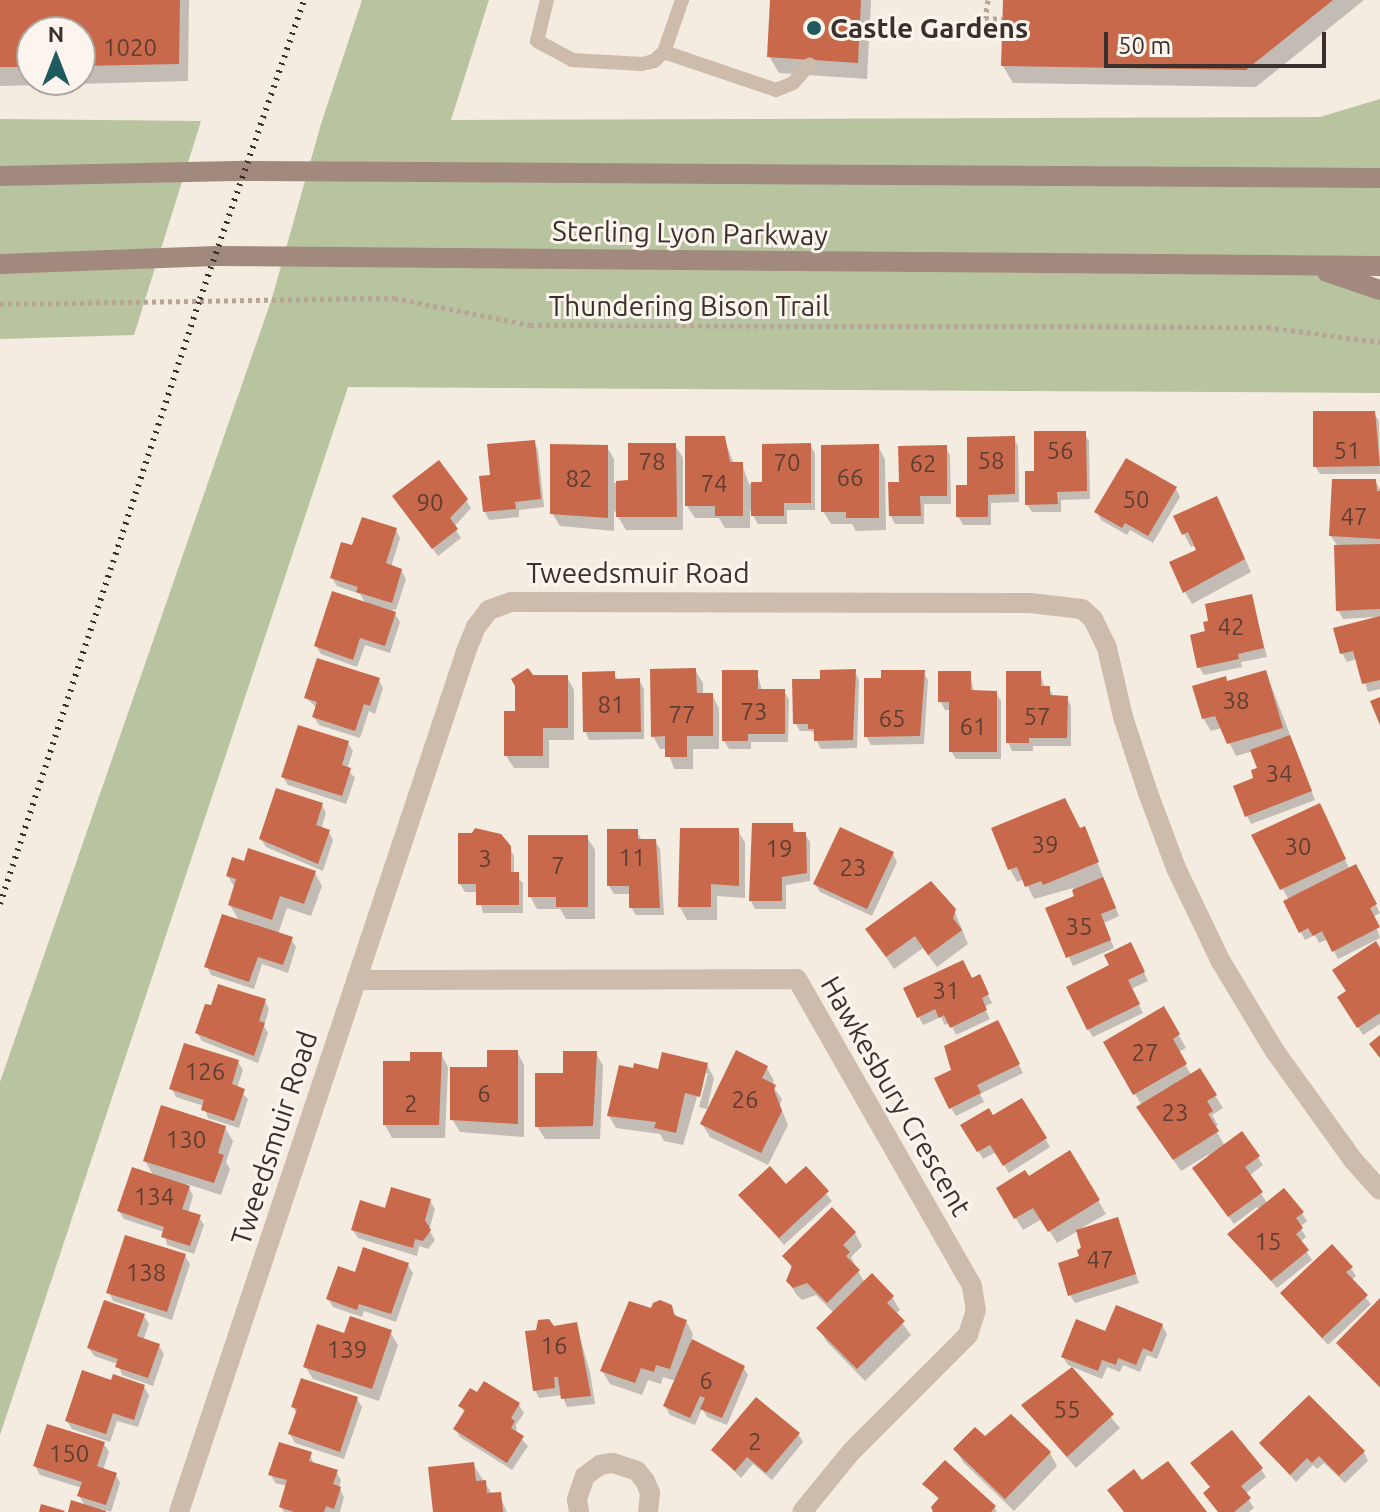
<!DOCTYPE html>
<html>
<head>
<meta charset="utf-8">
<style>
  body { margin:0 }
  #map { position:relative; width:1380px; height:1512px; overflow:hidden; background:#f4ebe1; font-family:Ubuntu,sans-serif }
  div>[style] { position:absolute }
  .green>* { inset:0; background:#b8c4a0 }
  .shadow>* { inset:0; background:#0003 }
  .building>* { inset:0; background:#c8694b }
  .path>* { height:5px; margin-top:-2.5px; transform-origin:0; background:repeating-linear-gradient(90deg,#b9a596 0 4px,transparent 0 8px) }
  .service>* { height:14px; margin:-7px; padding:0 7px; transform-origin:7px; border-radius:7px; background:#cdbbac }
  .minor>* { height:20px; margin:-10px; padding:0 10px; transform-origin:10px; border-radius:10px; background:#cdbbac }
  .secondary>* { height:20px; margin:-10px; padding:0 10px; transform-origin:10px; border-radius:10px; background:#a18a7d }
  .rail>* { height:6px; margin-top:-3px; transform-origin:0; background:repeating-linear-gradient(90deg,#3b302b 0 2px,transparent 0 8px) }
  .dots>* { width:22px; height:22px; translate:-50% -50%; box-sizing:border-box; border:4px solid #fbf5ee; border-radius:50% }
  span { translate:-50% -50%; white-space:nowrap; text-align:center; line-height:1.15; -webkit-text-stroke:6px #fbf5ee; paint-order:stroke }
  .number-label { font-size:24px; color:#5e3e33 }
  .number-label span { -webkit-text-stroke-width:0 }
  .poi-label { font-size:28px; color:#3b302b; font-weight:700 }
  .left { translate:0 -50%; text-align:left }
  .street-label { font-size:28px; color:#3b302b }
  .north { position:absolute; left:16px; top:16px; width:80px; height:80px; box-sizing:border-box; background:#fbf5ee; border:2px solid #aea6a0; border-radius:50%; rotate:0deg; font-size:22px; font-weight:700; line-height:32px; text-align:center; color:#3b302b }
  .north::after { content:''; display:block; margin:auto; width:28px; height:36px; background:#1f5a5e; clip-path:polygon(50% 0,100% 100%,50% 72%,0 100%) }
  .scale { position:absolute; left:1104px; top:32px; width:222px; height:36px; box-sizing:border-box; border:4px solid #3b302b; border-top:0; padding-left:10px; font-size:24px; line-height:28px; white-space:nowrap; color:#3b302b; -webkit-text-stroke:6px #fbf5ee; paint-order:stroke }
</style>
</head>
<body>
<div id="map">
  <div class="green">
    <i style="clip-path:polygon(362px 0,489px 0,451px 120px,1320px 117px,1380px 99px,1380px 266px,1315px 267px,1380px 290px,1380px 393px,348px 387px,0 1435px,0 1082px,272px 298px,321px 124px)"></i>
    <i style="clip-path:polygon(0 119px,201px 121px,134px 335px,0 339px)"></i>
  </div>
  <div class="shadow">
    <i style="clip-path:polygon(evenodd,0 0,189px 0,188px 81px,0 86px,0 0,32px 32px,80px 32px,80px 80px,32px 80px,32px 32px)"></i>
    <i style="clip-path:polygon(772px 0,871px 0,867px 79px,779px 73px,769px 56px)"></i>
    <i style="clip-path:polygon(1005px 0,1364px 0,1256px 87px,1013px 83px,1003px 66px)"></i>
    <i style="clip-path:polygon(1374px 413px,1379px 421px,1380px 474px,1320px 474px,1315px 466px)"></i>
    <i style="clip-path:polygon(1084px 433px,1089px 441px,1090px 499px,1061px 500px,1061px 512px,1032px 512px,1027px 504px,1036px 473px)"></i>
    <i style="clip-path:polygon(724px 438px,734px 464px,742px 464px,749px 484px,764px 484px,810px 445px,815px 453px,815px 510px,787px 510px,787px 524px,758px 524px,750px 510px,750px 528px,725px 528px,719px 518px,695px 518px,687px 506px)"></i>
    <i style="clip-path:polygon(1014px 438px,1018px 446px,1019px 502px,991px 503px,991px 525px,963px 525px,958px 516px,969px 487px)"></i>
    <i style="clip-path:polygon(534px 442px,538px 450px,544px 507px,519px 510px,519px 517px,489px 520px,485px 512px,492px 476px)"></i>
    <i style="clip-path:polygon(675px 445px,683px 458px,683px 530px,626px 530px,614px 510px,614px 531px,560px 526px,552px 513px,607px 447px,614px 459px,614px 483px,630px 482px)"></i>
    <i style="clip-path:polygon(878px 446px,885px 459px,886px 530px,856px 531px,852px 524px,831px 524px,823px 511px)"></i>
    <i style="clip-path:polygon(945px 447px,950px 455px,951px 504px,924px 504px,924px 524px,895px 524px,891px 516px,901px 484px)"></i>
    <i style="clip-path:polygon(1375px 481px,1380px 489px,1380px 689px,1368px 692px,1357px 659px,1347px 662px,1342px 653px,1375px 617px,1343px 619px,1338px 610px,1338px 547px,1331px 536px)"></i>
    <i style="clip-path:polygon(1176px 489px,1180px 497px,1153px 543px,1130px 530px,1127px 535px,1101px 520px,1097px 512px)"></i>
    <i style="clip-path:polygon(466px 500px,471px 508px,454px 527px,461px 538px,438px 556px,400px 504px)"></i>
    <i style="clip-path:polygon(1224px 512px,1251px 572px,1192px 604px,1185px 592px,1199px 551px,1196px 545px,1191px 547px,1184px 534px)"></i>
    <i style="clip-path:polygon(396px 530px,400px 538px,391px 567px,401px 570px,406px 579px,396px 610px,392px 609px,400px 622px,390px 653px,365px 645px,357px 667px,321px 654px,316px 646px,366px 604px,360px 594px,337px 586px,332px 578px,354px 548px)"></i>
    <i style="clip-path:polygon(1251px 596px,1267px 657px,1241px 662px,1242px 667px,1204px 675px,1199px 667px,1207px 633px)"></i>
    <i style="clip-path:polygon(695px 670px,703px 683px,703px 695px,712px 695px,719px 708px,719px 749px,693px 749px,693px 769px,674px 769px,667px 749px,660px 749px,653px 736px)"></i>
    <i style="clip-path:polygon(757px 672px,762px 691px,784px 691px,789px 699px,788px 742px,751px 742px,751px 749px,729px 749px,724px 741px)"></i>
    <i style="clip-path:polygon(855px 672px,859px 680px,857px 748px,821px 749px,812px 731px,800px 731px,795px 723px,822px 681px)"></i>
    <i style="clip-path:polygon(923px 672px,928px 680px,924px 744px,871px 745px,866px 736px)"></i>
    <i style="clip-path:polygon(1266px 672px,1315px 800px,1251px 824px,1247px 816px,1259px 769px,1253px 751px,1236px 756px,1222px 728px,1211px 731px,1203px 718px,1228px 683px)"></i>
    <i style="clip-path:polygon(970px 673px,974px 692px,996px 693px,1001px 701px,1001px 759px,956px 759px,951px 751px,951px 710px,945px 710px,940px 701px)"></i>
    <i style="clip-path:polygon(1040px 673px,1045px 688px,1049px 688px,1054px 697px,1067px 698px,1071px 706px,1071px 746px,1033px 746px,1033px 751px,1012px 751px,1008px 742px)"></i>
    <i style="clip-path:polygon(614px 674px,618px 681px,639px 680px,644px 689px,644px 739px,589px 740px,585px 731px)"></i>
    <i style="clip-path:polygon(532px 677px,567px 677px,574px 690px,574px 740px,549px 740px,549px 768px,514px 768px,506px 756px)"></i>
    <i style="clip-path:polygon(379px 680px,383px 688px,375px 714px,369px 711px,360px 738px,319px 725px,314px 717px,317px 708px,306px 698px)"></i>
    <i style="clip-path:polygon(348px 743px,353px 751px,347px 769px,355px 778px,346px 804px,288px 785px,283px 777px)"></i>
    <i style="clip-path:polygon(322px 805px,326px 813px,321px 829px,329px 832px,333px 840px,323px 871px,266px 847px,261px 839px)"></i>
    <i style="clip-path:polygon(1323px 814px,1350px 870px,1360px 875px,1380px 913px,1373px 917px,1380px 938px,1338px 959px,1328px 939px,1319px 943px,1315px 935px,1305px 940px,1285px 902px,1289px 900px,1253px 836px)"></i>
    <i style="clip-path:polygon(792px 825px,797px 834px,805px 834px,810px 842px,810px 881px,786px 885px,786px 909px,755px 909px,751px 901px)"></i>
    <i style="clip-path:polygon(994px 829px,1084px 829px,1119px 916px,1104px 923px,1114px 948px,1073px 966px,1048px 909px,1077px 897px,1073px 888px,1034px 899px,1024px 879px,1017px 882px,1010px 869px)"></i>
    <i style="clip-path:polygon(485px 830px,509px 847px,514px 856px,514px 874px,523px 883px,523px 913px,483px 913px,478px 892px,465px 892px,460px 884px,460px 835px)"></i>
    <i style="clip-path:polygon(737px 830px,745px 842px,745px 898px,717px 896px,717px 920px,687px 920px,680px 907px)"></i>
    <i style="clip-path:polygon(637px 831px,642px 841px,655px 841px,660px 849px,664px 915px,636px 915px,631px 907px,631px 894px,614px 894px,609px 886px)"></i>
    <i style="clip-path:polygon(587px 837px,595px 850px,595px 919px,566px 919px,560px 909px,537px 909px,530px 896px)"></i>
    <i style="clip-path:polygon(893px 854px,897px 862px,872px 916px,820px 892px,815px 884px)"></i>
    <i style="clip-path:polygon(315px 873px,322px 886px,311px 916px,287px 908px,278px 934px,291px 939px,296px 947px,288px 973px,262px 964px,254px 989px,211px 975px,207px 967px,240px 922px,230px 905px,235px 888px,228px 876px)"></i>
    <i style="clip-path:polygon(954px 910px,968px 944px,937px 967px,923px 948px,894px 969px,867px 929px)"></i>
    <i style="clip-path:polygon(1380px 951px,1380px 1024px,1363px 1035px,1340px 998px,1348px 992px)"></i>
    <i style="clip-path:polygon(1135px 953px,1148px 981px,1131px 989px,1143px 1013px,1093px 1037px,1088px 1029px)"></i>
    <i style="clip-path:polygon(972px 980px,983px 985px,992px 1003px,984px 1007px,990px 1019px,956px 1035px,950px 1022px,945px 1025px,941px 1017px,923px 1025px,919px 1017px)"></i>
    <i style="clip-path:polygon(265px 1001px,269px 1009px,264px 1026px,268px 1033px,258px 1063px,202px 1041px,197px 1033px)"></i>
    <i style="clip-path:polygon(1164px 1009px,1186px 1048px,1178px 1052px,1191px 1075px,1199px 1070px,1223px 1108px,1212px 1115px,1218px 1125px,1214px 1127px,1225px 1146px,1242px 1134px,1263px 1165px,1249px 1176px,1268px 1204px,1302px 1213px,1307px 1221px,1300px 1227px,1306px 1237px,1300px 1242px,1312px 1260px,1277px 1288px,1230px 1234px,1260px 1210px,1257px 1207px,1234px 1224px,1199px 1177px,1209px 1154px,1181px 1171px,1146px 1120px,1142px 1106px,1105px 1042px)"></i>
    <i style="clip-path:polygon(1002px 1031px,1023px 1073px,980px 1094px,984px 1102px,956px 1116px,951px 1108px,954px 1071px)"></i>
    <i style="clip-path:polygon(517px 1052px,524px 1065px,524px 1137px,460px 1132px,452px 1119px,489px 1069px)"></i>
    <i style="clip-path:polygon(596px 1053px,603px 1066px,600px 1139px,545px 1139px,537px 1126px,565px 1075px)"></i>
    <i style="clip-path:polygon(441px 1054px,448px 1067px,445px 1138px,392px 1138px,385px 1125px,412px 1063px)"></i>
    <i style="clip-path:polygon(238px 1062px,243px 1070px,237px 1088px,248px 1099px,239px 1128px,208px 1118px,204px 1106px,176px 1097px,172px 1089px)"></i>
    <i style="clip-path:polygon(707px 1065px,714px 1078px,707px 1109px,699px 1107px,708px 1073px,704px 1073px,683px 1145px,664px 1141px,660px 1134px,616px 1128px,609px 1116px,660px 1072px)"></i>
    <i style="clip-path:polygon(767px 1068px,774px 1081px,772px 1085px,782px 1099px,780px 1105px,788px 1125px,768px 1165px,710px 1137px,702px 1124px)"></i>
    <i style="clip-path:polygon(1022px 1100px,1050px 1147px,1009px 1173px,996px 1152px,983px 1159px,963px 1126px,993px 1118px)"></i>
    <i style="clip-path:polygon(225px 1128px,233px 1141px,226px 1162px,230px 1169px,221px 1195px,187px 1184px,193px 1196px,188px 1213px,199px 1217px,204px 1225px,194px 1254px,167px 1245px,164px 1232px,124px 1219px,119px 1211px,154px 1176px,145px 1161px)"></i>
    <i style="clip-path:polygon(1070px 1153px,1106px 1214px,1080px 1229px,1117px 1219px,1139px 1283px,1075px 1303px,1070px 1295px,1084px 1250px,1078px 1231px,1057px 1243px,1042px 1219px,1023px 1230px,998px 1189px,1028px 1178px)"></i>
    <i style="clip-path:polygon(806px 1169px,832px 1201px,784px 1245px,741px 1195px,786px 1187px)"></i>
    <i style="clip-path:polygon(430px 1201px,435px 1209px,429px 1230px,435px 1240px,428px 1249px,419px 1246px,417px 1256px,358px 1238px,353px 1230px)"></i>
    <i style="clip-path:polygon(855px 1233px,862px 1246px,851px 1257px,858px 1271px,865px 1283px,892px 1297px,900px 1310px,895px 1314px,911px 1335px,865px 1381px,826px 1341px,819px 1328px,834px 1313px,816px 1295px,802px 1300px,796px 1294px,788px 1281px,793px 1270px,784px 1256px)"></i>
    <i style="clip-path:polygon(185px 1256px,190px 1264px,172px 1320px,113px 1301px,109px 1292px)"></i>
    <i style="clip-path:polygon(408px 1265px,413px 1273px,396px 1322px,364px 1311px,362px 1317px,333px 1307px,328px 1299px,356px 1274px)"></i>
    <i style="clip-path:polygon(1351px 1268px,1356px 1276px,1351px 1280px,1371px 1304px,1328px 1345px,1282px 1294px)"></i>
    <i style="clip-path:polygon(1380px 1301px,1380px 1388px,1338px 1344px)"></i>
    <i style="clip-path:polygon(671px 1307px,678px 1319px,686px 1321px,693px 1334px,691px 1341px,743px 1367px,748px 1375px,727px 1425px,707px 1417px,702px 1408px,695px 1425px,670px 1415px,665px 1406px,676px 1381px,663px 1377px,661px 1384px,648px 1380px,642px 1395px,610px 1384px,602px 1371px,652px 1311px)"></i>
    <i style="clip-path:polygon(144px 1316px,149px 1324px,143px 1341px,159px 1346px,164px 1354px,153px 1386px,122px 1375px,118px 1364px,94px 1356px,89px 1348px)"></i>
    <i style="clip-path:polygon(576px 1324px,590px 1372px,595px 1404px,567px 1407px,562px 1395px,539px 1398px,535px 1390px,553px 1328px)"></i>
    <i style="clip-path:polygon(1162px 1325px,1167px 1334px,1157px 1359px,1147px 1355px,1140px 1372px,1123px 1365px,1120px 1372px,1107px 1367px,1102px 1379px,1068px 1365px,1063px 1357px,1106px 1333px)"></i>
    <i style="clip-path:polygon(390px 1332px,398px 1345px,379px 1401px,313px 1379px,305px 1366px)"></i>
    <i style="clip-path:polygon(1071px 1370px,1120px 1428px,1076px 1468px,1023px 1406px)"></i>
    <i style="clip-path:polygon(112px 1382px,144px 1387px,149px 1395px,138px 1427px,117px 1421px,110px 1442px,72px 1429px,67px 1421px)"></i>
    <i style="clip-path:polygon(478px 1395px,519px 1405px,524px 1413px,516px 1425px,517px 1434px,528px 1446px,512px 1470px,460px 1437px,455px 1429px,465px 1414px,461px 1406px)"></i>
    <i style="clip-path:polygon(357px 1399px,362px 1407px,344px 1459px,295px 1443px,290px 1434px,297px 1414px,293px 1407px)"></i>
    <i style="clip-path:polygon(1011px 1417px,1050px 1453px,1057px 1466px,1014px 1511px,963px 1462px,956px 1450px,985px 1439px)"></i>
    <i style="clip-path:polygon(798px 1434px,803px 1442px,772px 1480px,753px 1464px,741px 1478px,713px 1450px)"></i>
    <i style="clip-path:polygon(104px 1444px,109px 1452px,103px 1470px,116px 1475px,120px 1483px,111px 1512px,100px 1509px,102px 1512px,70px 1512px,86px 1507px,79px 1496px,82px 1488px,40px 1475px,35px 1466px)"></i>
    <i style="clip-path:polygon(1262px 1444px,1364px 1452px,1368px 1461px,1345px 1483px,1324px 1463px,1317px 1469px,1313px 1465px,1296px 1482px)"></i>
    <i style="clip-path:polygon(310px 1454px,314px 1465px,336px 1472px,341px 1480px,339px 1487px,344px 1497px,340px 1512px,284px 1512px,281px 1507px,287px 1486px,275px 1483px,271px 1475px)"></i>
    <i style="clip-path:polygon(473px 1464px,492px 1494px,499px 1494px,507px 1512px,435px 1512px)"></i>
    <i style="clip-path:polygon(1261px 1469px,1266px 1477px,1245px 1494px,1254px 1508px,1249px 1512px,1219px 1512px,1210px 1501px)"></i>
    <i style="clip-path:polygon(925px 1484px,995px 1508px,997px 1512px,932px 1512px,940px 1501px)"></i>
  </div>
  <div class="building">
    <i style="clip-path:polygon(0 0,180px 0,179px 64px,80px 66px,80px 32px,32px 32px,32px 67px,0 67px)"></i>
    <i style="clip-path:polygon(770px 0,861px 0,858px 63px,767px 57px)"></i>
    <i style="clip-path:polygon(1003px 0,1333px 0,1246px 70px,1001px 66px)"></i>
    <i style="clip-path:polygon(1313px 411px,1375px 411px,1380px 466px,1313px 467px)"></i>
    <i style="clip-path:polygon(1034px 431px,1086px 431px,1087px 491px,1057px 492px,1058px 504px,1025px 505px,1025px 471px,1034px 471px)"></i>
    <i style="clip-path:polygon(685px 436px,725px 436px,730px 462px,743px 462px,743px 516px,715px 516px,715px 506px,685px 506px)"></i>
    <i style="clip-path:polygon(1015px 436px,1015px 494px,988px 495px,988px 517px,956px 517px,956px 485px,967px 485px,967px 437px)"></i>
    <i style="clip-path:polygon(535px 440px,541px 499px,515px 502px,516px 509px,483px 512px,479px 476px,490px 475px,487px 444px)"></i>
    <i style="clip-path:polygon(628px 443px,676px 443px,677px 517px,616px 517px,616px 481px,628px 480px)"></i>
    <i style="clip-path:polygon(811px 443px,811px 503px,784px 503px,784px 516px,751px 516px,751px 482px,762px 482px,762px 444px)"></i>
    <i style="clip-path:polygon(550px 444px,608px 445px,608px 518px,550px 514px)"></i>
    <i style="clip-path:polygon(879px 444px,879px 518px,846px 518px,846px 512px,821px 512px,821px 445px)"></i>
    <i style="clip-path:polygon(947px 445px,947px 496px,920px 496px,921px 516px,889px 516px,888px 482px,899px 482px,898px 446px)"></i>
    <i style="clip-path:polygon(1126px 458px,1177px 487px,1148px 536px,1125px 523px,1122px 528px,1094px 512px)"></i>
    <i style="clip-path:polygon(439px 460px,468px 499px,450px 518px,458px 529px,432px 549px,392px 496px)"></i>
    <i style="clip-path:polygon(1332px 479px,1376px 479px,1377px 491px,1380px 491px,1380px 539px,1329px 536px)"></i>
    <i style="clip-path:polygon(1217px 496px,1245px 559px,1183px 593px,1169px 562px,1196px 550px,1188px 532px,1182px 535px,1173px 516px)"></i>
    <i style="clip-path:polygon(362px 517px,397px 528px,386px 563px,402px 569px,392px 603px,356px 592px,358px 587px,330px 578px,341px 542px,352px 545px)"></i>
    <i style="clip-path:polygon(1380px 544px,1380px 609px,1336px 611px,1334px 545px)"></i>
    <i style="clip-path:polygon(332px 591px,396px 612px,385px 646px,360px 638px,353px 660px,314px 646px)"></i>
    <i style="clip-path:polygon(1252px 594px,1264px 648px,1238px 654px,1239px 659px,1197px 668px,1190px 635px,1205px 631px,1203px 622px,1208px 621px,1205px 604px)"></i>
    <i style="clip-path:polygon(1380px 616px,1380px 680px,1362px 684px,1353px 651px,1340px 654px,1333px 628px)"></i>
    <i style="clip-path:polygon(317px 658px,380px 678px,370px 706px,364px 704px,355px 731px,312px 717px,317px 702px,304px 698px)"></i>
    <i style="clip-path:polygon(528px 668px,533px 675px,568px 675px,568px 728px,543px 728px,543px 756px,504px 756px,504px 711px,515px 711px,515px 686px,511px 679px)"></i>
    <i style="clip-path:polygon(696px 668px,697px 693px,713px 693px,713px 736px,687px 736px,687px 757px,665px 757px,665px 736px,651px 737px,650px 669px)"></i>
    <i style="clip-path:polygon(856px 669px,853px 740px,814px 741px,814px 729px,808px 729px,808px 724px,793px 724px,792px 679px,820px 679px,820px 670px)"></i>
    <i style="clip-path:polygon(722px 670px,758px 670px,758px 689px,785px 689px,785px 734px,748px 734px,748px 741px,722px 741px)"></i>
    <i style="clip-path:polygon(881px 670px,925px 670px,920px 736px,864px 737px,864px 678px,881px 678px)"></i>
    <i style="clip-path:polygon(1266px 670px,1283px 728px,1227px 744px,1215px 716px,1202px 719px,1192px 686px,1226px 676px,1227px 681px)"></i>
    <i style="clip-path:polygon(615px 671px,615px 679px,640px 678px,641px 732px,583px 732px,582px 672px)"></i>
    <i style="clip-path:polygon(938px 671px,971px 671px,971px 690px,997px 691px,997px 752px,949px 752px,949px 702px,938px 702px)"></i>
    <i style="clip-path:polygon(1006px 671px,1041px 671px,1041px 686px,1050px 686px,1050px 695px,1068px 696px,1067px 738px,1029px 738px,1029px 743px,1006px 743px)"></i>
    <i style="clip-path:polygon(1380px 697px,1380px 725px,1370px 701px)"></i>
    <i style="clip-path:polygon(298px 725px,349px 741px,342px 765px,351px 768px,342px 796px,281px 777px)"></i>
    <i style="clip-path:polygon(1290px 735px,1312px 791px,1245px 817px,1233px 786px,1253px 778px,1251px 770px,1257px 768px,1250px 750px)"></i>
    <i style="clip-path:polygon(276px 788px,323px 803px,316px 825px,330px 830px,318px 864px,259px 839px)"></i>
    <i style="clip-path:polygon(1065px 798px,1080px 828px,1085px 826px,1099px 862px,1043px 885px,1041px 881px,1025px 887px,1017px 867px,1008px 870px,991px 828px)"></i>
    <i style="clip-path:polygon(1320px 803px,1346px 859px,1280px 890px,1251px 835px)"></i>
    <i style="clip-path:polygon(752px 823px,793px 823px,793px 832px,806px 832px,807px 873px,782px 877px,782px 901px,749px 901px)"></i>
    <i style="clip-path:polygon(840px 827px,894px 852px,867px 909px,813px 884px)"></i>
    <i style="clip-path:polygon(475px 828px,501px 834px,511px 846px,511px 872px,519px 872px,519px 905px,476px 905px,476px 884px,458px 884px,458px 833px,472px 833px)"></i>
    <i style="clip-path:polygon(680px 828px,739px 828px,739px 886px,711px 884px,711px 907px,678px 907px)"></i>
    <i style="clip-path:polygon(607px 829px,638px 829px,638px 839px,656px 839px,660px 908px,629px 908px,629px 886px,607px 886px)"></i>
    <i style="clip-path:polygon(528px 835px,588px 835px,588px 907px,556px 907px,556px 897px,528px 897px)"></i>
    <i style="clip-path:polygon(248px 848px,316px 871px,304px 904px,280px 896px,272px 920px,228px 905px,236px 879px,226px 876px,232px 857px,244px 861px)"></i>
    <i style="clip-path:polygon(1356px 864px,1377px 904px,1370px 908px,1380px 927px,1332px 952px,1322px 931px,1313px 936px,1308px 928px,1299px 933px,1283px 901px)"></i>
    <i style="clip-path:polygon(1103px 877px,1116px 908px,1101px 914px,1111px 940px,1066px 958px,1045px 908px,1074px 896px,1072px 890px)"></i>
    <i style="clip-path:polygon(931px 881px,956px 909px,953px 918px,962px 930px,928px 955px,915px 936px,886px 957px,865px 929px)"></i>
    <i style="clip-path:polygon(222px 914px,293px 937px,283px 965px,258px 957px,249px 982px,204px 967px)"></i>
    <i style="clip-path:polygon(1376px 941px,1380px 948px,1380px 1013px,1357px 1028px,1337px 997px,1346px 991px,1332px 970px)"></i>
    <i style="clip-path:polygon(1131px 942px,1145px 972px,1128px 980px,1140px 1004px,1087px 1030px,1066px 987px,1109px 965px,1104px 955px)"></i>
    <i style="clip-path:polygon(963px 960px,972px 978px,980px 974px,989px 994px,982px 998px,987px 1010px,950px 1028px,944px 1015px,939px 1018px,935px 1009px,917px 1018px,903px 988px)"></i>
    <i style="clip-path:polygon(218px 984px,266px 999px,259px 1021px,265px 1023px,254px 1056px,195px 1033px,205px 1004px,211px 1005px)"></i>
    <i style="clip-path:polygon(1164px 1006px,1180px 1034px,1173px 1039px,1187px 1064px,1133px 1095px,1103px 1042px)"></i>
    <i style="clip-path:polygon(998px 1020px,1020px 1064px,977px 1085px,981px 1093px,949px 1109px,934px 1078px,951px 1070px,944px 1046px)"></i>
    <i style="clip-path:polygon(1380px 1035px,1380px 1058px,1369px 1044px)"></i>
    <i style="clip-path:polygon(184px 1043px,239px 1060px,232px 1084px,245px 1089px,234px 1121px,201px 1110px,204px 1100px,169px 1089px)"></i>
    <i style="clip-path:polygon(487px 1050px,518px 1050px,518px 1124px,450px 1120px,450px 1067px,487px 1067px)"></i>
    <i style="clip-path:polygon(736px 1050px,768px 1066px,762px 1078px,776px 1085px,774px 1090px,782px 1111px,761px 1153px,700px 1124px)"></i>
    <i style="clip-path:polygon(563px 1051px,597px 1051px,593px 1126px,535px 1127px,535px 1073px,563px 1073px)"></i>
    <i style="clip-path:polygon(410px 1052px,442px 1052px,439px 1125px,383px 1125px,383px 1061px,410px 1061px)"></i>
    <i style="clip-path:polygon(662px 1052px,708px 1063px,700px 1097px,685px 1093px,676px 1133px,654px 1128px,656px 1122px,607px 1116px,619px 1065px,633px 1068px,634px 1063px,658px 1069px)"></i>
    <i style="clip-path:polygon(1200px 1068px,1217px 1095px,1207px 1101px,1213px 1111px,1208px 1114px,1219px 1131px,1173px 1160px,1136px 1107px)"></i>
    <i style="clip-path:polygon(1022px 1098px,1047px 1138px,1003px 1166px,990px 1145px,977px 1152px,960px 1125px,989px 1108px,993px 1115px)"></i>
    <i style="clip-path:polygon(161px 1105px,226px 1126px,218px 1153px,224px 1155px,214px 1183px,143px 1161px)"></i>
    <i style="clip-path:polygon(1242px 1131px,1260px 1156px,1245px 1167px,1263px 1192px,1228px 1217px,1192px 1168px)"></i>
    <i style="clip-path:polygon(1070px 1150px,1100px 1200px,1048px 1232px,1033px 1208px,1014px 1219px,996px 1188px,1025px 1170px,1029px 1176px)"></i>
    <i style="clip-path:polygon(770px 1166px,786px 1184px,806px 1166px,829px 1191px,779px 1238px,738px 1195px)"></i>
    <i style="clip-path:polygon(132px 1167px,190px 1186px,182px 1209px,201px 1215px,190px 1246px,161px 1237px,164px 1227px,117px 1211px)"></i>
    <i style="clip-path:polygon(391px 1187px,431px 1199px,425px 1220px,431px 1230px,423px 1241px,415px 1239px,413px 1248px,351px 1230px,360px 1200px,385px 1208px)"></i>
    <i style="clip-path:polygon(1284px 1188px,1304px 1212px,1296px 1218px,1303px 1228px,1296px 1234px,1309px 1250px,1271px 1281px,1227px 1234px)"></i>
    <i style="clip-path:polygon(832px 1207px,856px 1232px,843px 1245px,850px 1252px,846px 1256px,860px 1270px,827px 1303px,807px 1283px,793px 1288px,786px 1281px,792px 1266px,782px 1256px)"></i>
    <i style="clip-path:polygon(1118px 1217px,1136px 1274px,1068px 1296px,1058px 1263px,1079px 1256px,1077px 1250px,1081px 1248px,1076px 1230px)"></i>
    <i style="clip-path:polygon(125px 1235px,186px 1254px,167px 1312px,106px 1293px)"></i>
    <i style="clip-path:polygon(1332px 1244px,1353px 1267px,1346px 1272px,1368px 1295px,1322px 1338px,1280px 1293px)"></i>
    <i style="clip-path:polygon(363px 1247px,409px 1263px,391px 1314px,359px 1304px,357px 1310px,326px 1299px,338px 1266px,355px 1272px)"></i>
    <i style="clip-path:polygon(872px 1273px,894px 1296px,887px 1303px,905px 1321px,857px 1369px,816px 1328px)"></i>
    <i style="clip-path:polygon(1380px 1298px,1380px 1387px,1336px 1343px)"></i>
    <i style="clip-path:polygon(104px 1300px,145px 1314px,137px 1336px,160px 1344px,148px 1378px,115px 1367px,118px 1359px,87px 1348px)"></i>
    <i style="clip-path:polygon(660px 1300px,672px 1305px,674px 1315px,687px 1320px,670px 1369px,656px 1365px,654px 1372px,641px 1368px,635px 1383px,600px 1371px,629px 1301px,651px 1308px,653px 1303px)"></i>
    <i style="clip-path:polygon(1116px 1305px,1163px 1324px,1152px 1352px,1143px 1348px,1136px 1365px,1118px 1358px,1116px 1365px,1102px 1360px,1098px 1371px,1061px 1357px,1076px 1319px,1105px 1331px)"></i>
    <i style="clip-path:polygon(350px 1316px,392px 1330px,372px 1389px,303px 1367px,317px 1324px,344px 1333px)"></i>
    <i style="clip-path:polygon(549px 1319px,554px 1326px,577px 1322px,591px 1396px,561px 1399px,558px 1377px,554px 1377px,555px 1388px,533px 1391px,525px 1331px,536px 1330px,538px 1320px)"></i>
    <i style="clip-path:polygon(692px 1339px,745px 1366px,722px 1418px,700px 1409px,705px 1398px,700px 1396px,690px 1418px,663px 1406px)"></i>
    <i style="clip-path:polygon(1072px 1367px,1114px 1414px,1067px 1457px,1021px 1405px)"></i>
    <i style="clip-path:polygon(82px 1370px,111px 1380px,113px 1374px,145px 1385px,134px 1420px,113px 1413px,106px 1434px,65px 1421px)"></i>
    <i style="clip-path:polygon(301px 1378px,358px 1397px,340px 1452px,288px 1434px,297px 1409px,291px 1407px)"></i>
    <i style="clip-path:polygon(484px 1381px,520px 1403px,511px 1418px,515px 1421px,511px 1428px,524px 1436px,507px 1463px,453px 1429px,465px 1410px,458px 1406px,470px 1388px,477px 1392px)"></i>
    <i style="clip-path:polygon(1309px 1395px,1365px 1451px,1339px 1476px,1319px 1456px,1312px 1463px,1307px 1458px,1290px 1475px,1259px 1443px)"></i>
    <i style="clip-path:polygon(756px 1397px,800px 1433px,766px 1473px,747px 1457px,735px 1471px,711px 1450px)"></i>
    <i style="clip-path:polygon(1011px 1414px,1051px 1452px,1005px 1499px,953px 1449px,975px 1427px,985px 1436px)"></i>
    <i style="clip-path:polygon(47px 1424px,105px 1442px,97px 1466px,117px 1473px,106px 1505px,77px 1496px,82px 1482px,33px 1466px)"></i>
    <i style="clip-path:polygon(1232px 1430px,1263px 1468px,1241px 1486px,1251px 1498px,1234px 1512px,1218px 1512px,1203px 1493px,1210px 1487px,1190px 1463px)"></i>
    <i style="clip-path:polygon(279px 1442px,312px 1452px,309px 1461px,338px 1470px,333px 1484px,341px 1487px,334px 1509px,326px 1506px,324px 1512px,294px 1512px,279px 1507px,287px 1480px,268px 1475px)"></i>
    <i style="clip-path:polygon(945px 1460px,996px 1506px,991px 1512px,933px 1512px,931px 1507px,939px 1498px,922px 1484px)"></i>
    <i style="clip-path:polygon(1168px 1461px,1207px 1512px,1124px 1512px,1107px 1490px,1134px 1469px,1142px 1480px)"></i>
    <i style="clip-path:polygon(474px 1462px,476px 1481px,486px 1480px,487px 1493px,501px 1492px,503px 1512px,433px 1512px,428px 1467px)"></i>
    <i style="clip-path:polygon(71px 1500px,106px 1511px,106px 1512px,68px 1512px)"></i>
    <i style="clip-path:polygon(41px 1504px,65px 1511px,64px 1512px,39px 1512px)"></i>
  </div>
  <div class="path">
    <i style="left:988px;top:0;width:18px;rotate:99deg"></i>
    <i style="left:985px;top:18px;width:18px;rotate:3deg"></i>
    <i style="left:0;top:304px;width:394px;rotate:-0.9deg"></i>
    <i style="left:394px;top:298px;width:139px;rotate:11.2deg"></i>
    <i style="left:530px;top:325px;width:737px;rotate:0.16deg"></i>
    <i style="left:1267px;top:327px;width:114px;rotate:7.6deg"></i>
  </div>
  <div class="service">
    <i style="left:547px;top:0;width:42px;rotate:103.7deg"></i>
    <i style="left:537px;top:41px;width:40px;rotate:28deg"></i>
    <i style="left:572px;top:60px;width:70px;rotate:3.3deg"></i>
    <i style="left:642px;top:64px;width:12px;rotate:-14deg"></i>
    <i style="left:654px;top:61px;width:13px;rotate:-42deg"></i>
    <i style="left:664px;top:52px;width:55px;rotate:-70.9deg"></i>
    <i style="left:664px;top:52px;width:118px;rotate:18.7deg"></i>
    <i style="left:776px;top:90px;width:18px;rotate:-22deg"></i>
    <i style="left:793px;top:83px;width:25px;rotate:-48deg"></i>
  </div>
  <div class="minor">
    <i style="left:356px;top:980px;width:441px;rotate:-0.1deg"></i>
    <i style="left:797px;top:979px;width:353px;rotate:60.3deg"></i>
    <i style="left:972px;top:1286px;width:24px;rotate:81deg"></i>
    <i style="left:976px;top:1310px;width:26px;rotate:108deg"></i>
    <i style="left:968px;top:1335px;width:165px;rotate:135deg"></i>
    <i style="left:851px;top:1452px;width:77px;rotate:129.2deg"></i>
    <i style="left:179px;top:1512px;width:910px;rotate:-71.55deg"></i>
    <i style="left:467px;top:649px;width:24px;rotate:-68deg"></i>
    <i style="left:476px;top:627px;width:21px;rotate:-53deg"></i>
    <i style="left:489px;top:610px;width:23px;rotate:-20deg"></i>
    <i style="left:511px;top:602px;width:519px;rotate:0.11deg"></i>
    <i style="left:1030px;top:603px;width:52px;rotate:6.6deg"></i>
    <i style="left:1082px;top:609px;width:15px;rotate:42deg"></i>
    <i style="left:1093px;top:619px;width:32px;rotate:64deg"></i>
    <i style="left:1107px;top:648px;width:71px;rotate:76.9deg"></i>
    <i style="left:1123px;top:717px;width:80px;rotate:71.8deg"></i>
    <i style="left:1148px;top:793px;width:80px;rotate:69.5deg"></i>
    <i style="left:1176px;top:868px;width:102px;rotate:64.4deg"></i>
    <i style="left:1220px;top:960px;width:105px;rotate:59deg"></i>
    <i style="left:1274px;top:1050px;width:135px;rotate:54.3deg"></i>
    <i style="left:1353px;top:1160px;width:40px;rotate:48deg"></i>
    <i style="left:579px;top:1512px;width:13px;rotate:-99deg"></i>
    <i style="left:577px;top:1499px;width:24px;rotate:-71deg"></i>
    <i style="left:585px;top:1476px;width:19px;rotate:-36deg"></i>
    <i style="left:600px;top:1465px;width:13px;rotate:-9deg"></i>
    <i style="left:613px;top:1463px;width:25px;rotate:18deg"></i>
    <i style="left:637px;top:1471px;width:13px;rotate:51deg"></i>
    <i style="left:645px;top:1481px;width:13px;rotate:67deg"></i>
    <i style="left:650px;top:1493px;width:19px;rotate:96deg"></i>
  </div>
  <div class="secondary">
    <i style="left:0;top:176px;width:247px;rotate:-1.2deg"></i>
    <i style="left:247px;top:171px;width:1133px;rotate:0.35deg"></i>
    <i style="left:0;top:264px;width:216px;rotate:-2.1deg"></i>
    <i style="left:216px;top:256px;width:1164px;rotate:0.49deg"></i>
    <i style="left:1327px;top:272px;width:56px;rotate:18.8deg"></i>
  </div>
  <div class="rail">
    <i style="left:0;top:904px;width:637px;rotate:-71.71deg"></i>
    <i style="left:200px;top:299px;width:317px;rotate:-70.8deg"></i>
  </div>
  <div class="dots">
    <i style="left:814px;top:28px;background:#1f5a5e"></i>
  </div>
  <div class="number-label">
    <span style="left:130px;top:48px">1020</span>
    <span style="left:1060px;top:451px">56</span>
    <span style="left:1347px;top:451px">51</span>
    <span style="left:991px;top:461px">58</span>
    <span style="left:652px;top:462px">78</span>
    <span style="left:787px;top:463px">70</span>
    <span style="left:923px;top:464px">62</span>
    <span style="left:850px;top:478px">66</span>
    <span style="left:579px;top:479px">82</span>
    <span style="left:714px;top:484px">74</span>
    <span style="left:1136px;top:500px">50</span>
    <span style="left:430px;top:503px">90</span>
    <span style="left:1354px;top:517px">47</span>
    <span style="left:1231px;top:627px">42</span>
    <span style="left:1236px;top:701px">38</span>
    <span style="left:611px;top:705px">81</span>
    <span style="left:754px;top:712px">73</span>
    <span style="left:682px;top:715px">77</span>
    <span style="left:1037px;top:717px">57</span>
    <span style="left:892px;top:719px">65</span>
    <span style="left:973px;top:727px">61</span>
    <span style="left:1279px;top:774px">34</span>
    <span style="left:1045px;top:845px">39</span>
    <span style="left:1298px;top:847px">30</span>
    <span style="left:779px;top:849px">19</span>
    <span style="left:632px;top:858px">11</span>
    <span style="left:485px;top:859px">3</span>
    <span style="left:558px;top:866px">7</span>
    <span style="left:853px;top:868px">23</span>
    <span style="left:1079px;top:927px">35</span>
    <span style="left:946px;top:991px">31</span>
    <span style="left:1145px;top:1053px">27</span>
    <span style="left:205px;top:1072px">126</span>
    <span style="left:484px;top:1094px">6</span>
    <span style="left:745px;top:1100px">26</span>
    <span style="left:411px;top:1104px">2</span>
    <span style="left:1175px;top:1113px">23</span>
    <span style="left:186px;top:1140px">130</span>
    <span style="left:154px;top:1197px">134</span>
    <span style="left:1268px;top:1242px">15</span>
    <span style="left:1100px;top:1260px">47</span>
    <span style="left:146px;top:1273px">138</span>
    <span style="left:554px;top:1346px">16</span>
    <span style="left:347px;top:1350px">139</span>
    <span style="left:706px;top:1381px">6</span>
    <span style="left:1067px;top:1410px">55</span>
    <span style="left:755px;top:1442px">2</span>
    <span style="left:69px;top:1454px">150</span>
  </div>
  <div class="poi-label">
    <span class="left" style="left:830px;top:28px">Castle Gardens</span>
  </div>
  <div class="street-label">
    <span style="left:690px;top:233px;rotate:1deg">Sterling Lyon Parkway</span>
    <span style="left:689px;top:306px">Thundering Bison Trail</span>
    <span style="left:638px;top:573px">Tweedsmuir Road</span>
    <span style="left:896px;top:1096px;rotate:60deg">Hawkesbury Crescent</span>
    <span style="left:274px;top:1138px;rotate:-72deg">Tweedsmuir Road</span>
  </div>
  <div class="north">N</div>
  <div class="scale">50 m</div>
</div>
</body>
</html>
